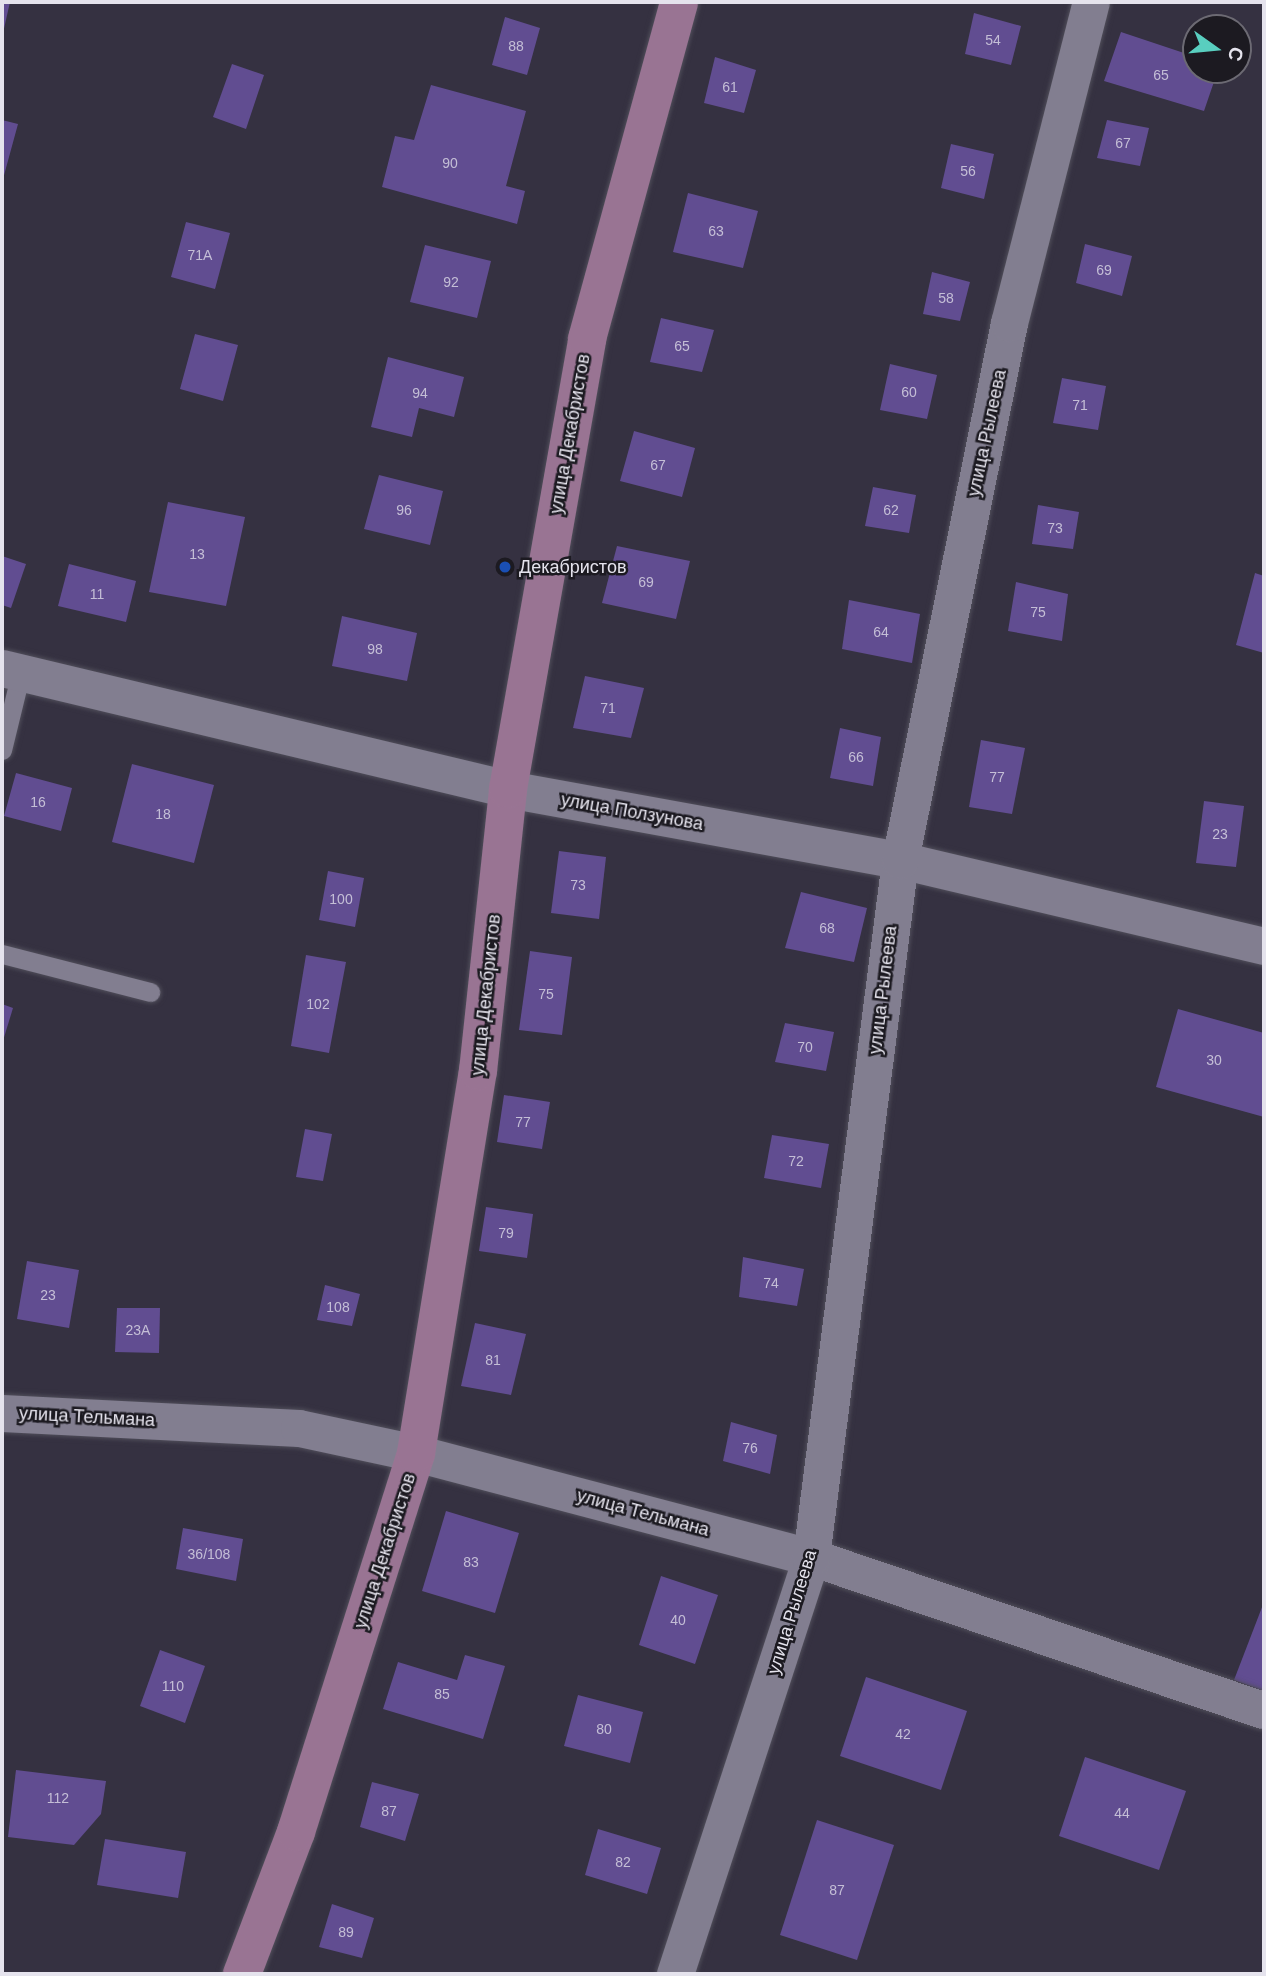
<!DOCTYPE html>
<html>
<head>
<meta charset="utf-8">
<style>
  body { margin:0 }
  #map { position:relative; width:1266px; height:1976px; overflow:hidden; background:#353141; font-family:Helvetica,sans-serif }
  div>[style] { position:absolute }
  .building>* { inset:0; background:#614d91 }
  .roads { filter:drop-shadow(0 0 2px #504e5a) drop-shadow(0 0 2px #504e5a) }
  .lane>* { height:19px; margin:-9.5px; padding:0 9.5px; transform-origin:9.5px; border-radius:9.5px; background:#827e90 }
  .street>* { height:37px; margin:-18.5px; padding:0 18.5px; transform-origin:18.5px; border-radius:18.5px; background:#827e90 }
  .secondary>* { height:38px; margin:-19px; padding:0 19px; transform-origin:19px; border-radius:19px; background:#997493 }
  .dots>* { width:19px; height:19px; translate:-50% -50%; box-sizing:border-box; border:4px solid #1c1a21; border-radius:50% }
  span { translate:-50% -50%; white-space:nowrap; text-align:center; line-height:1.15; -webkit-text-stroke:5px #1c1a21; paint-order:stroke }
  .number-label { font-size:14px; color:#c4bed6 }
  .number-label span { -webkit-text-stroke-width:0 }
  .street-label { font-size:18px; color:#e5e3ed }
  .poi-label { font-size:18px; color:#e5e3ed }
  .left { translate:0 -50%; text-align:left }
  .frame { position:absolute; inset:0; border:4px solid #e5e3ed; pointer-events:none }
  .north { position:absolute; left:1182px; top:14px; width:70px; height:70px; box-sizing:border-box; background:#1c1a21; border:2px solid #6c6a73; border-radius:50%; rotate:105deg; font-size:19px; font-weight:700; line-height:28px; text-align:center; color:#e5e3ed }
  .north::after { content:''; display:block; margin:auto; width:24px; height:32px; background:#59cebf; clip-path:polygon(50% 0,100% 100%,50% 72%,0 100%) }
</style>
</head>
<body>
<div id="map">
  <div class="building">
    <i style="clip-path:polygon(2px 2px,10px 2px,3px 33px,2px 32px)"></i>
    <i style="clip-path:polygon(974px 13px,1021px 26px,1011px 65px,965px 54px)"></i>
    <i style="clip-path:polygon(505px 17px,540px 28px,527px 75px,492px 65px)"></i>
    <i style="clip-path:polygon(1121px 32px,1196px 57px,1196px 70px,1218px 70px,1204px 111px,1104px 81px)"></i>
    <i style="clip-path:polygon(715px 57px,756px 70px,744px 113px,704px 103px)"></i>
    <i style="clip-path:polygon(232px 64px,264px 75px,246px 129px,213px 117px)"></i>
    <i style="clip-path:polygon(431px 85px,526px 111px,506px 186px,525px 191px,517px 224px,382px 187px,395px 136px,414px 140px)"></i>
    <i style="clip-path:polygon(2px 120px,18px 124px,3px 179px,2px 179px)"></i>
    <i style="clip-path:polygon(1107px 120px,1149px 128px,1140px 166px,1097px 158px)"></i>
    <i style="clip-path:polygon(951px 144px,994px 154px,984px 199px,941px 188px)"></i>
    <i style="clip-path:polygon(688px 193px,758px 211px,743px 268px,673px 252px)"></i>
    <i style="clip-path:polygon(186px 222px,230px 233px,215px 289px,171px 277px)"></i>
    <i style="clip-path:polygon(1085px 244px,1132px 256px,1122px 296px,1076px 283px)"></i>
    <i style="clip-path:polygon(425px 245px,491px 261px,477px 318px,410px 302px)"></i>
    <i style="clip-path:polygon(932px 272px,970px 282px,960px 321px,923px 314px)"></i>
    <i style="clip-path:polygon(661px 318px,714px 330px,702px 372px,650px 362px)"></i>
    <i style="clip-path:polygon(195px 334px,238px 345px,223px 401px,180px 389px)"></i>
    <i style="clip-path:polygon(388px 357px,464px 377px,454px 417px,419px 408px,412px 437px,371px 427px)"></i>
    <i style="clip-path:polygon(890px 364px,937px 375px,927px 419px,880px 410px)"></i>
    <i style="clip-path:polygon(1062px 378px,1106px 386px,1098px 430px,1053px 423px)"></i>
    <i style="clip-path:polygon(634px 431px,695px 448px,682px 497px,620px 481px)"></i>
    <i style="clip-path:polygon(379px 475px,443px 491px,430px 545px,364px 529px)"></i>
    <i style="clip-path:polygon(873px 487px,916px 495px,909px 533px,865px 526px)"></i>
    <i style="clip-path:polygon(168px 502px,245px 517px,226px 606px,149px 592px)"></i>
    <i style="clip-path:polygon(1038px 505px,1079px 512px,1073px 549px,1032px 544px)"></i>
    <i style="clip-path:polygon(617px 546px,690px 561px,676px 619px,602px 603px)"></i>
    <i style="clip-path:polygon(2px 556px,26px 564px,11px 608px,2px 605px)"></i>
    <i style="clip-path:polygon(69px 564px,136px 581px,126px 622px,58px 606px)"></i>
    <i style="clip-path:polygon(1255px 573px,1264px 576px,1264px 653px,1236px 645px)"></i>
    <i style="clip-path:polygon(1016px 582px,1068px 594px,1062px 641px,1008px 631px)"></i>
    <i style="clip-path:polygon(849px 600px,920px 614px,912px 663px,842px 649px)"></i>
    <i style="clip-path:polygon(342px 616px,417px 633px,407px 681px,332px 666px)"></i>
    <i style="clip-path:polygon(585px 676px,644px 688px,631px 738px,573px 728px)"></i>
    <i style="clip-path:polygon(840px 728px,881px 737px,873px 786px,830px 778px)"></i>
    <i style="clip-path:polygon(981px 740px,1025px 748px,1012px 814px,969px 807px)"></i>
    <i style="clip-path:polygon(132px 764px,214px 785px,194px 863px,112px 842px)"></i>
    <i style="clip-path:polygon(16px 773px,72px 788px,61px 831px,4px 816px)"></i>
    <i style="clip-path:polygon(1204px 801px,1244px 806px,1236px 867px,1196px 863px)"></i>
    <i style="clip-path:polygon(559px 851px,606px 857px,599px 919px,551px 913px)"></i>
    <i style="clip-path:polygon(328px 871px,364px 878px,355px 927px,319px 920px)"></i>
    <i style="clip-path:polygon(801px 892px,867px 908px,854px 962px,785px 948px)"></i>
    <i style="clip-path:polygon(530px 951px,572px 957px,562px 1035px,519px 1030px)"></i>
    <i style="clip-path:polygon(306px 955px,346px 962px,329px 1053px,291px 1046px)"></i>
    <i style="clip-path:polygon(2px 1004px,13px 1008px,2px 1044px)"></i>
    <i style="clip-path:polygon(1178px 1009px,1264px 1033px,1264px 1117px,1156px 1087px)"></i>
    <i style="clip-path:polygon(785px 1023px,834px 1032px,826px 1071px,775px 1062px)"></i>
    <i style="clip-path:polygon(504px 1095px,550px 1102px,542px 1149px,497px 1142px)"></i>
    <i style="clip-path:polygon(305px 1129px,332px 1134px,323px 1181px,296px 1177px)"></i>
    <i style="clip-path:polygon(772px 1135px,829px 1144px,821px 1188px,764px 1178px)"></i>
    <i style="clip-path:polygon(486px 1207px,533px 1214px,527px 1258px,479px 1251px)"></i>
    <i style="clip-path:polygon(743px 1257px,804px 1269px,797px 1306px,739px 1297px)"></i>
    <i style="clip-path:polygon(27px 1261px,79px 1270px,69px 1328px,17px 1319px)"></i>
    <i style="clip-path:polygon(325px 1285px,360px 1294px,352px 1326px,317px 1320px)"></i>
    <i style="clip-path:polygon(117px 1308px,160px 1308px,159px 1353px,115px 1352px)"></i>
    <i style="clip-path:polygon(475px 1323px,526px 1334px,511px 1395px,461px 1386px)"></i>
    <i style="clip-path:polygon(731px 1422px,777px 1435px,770px 1474px,723px 1461px)"></i>
    <i style="clip-path:polygon(446px 1511px,519px 1533px,495px 1613px,422px 1591px)"></i>
    <i style="clip-path:polygon(183px 1528px,243px 1539px,236px 1581px,176px 1569px)"></i>
    <i style="clip-path:polygon(661px 1576px,718px 1595px,695px 1664px,639px 1645px)"></i>
    <i style="clip-path:polygon(1264px 1602px,1264px 1691px,1234px 1680px)"></i>
    <i style="clip-path:polygon(160px 1650px,205px 1666px,185px 1723px,140px 1706px)"></i>
    <i style="clip-path:polygon(465px 1655px,505px 1666px,483px 1739px,383px 1709px,398px 1662px,457px 1680px)"></i>
    <i style="clip-path:polygon(866px 1677px,967px 1711px,941px 1790px,840px 1756px)"></i>
    <i style="clip-path:polygon(578px 1695px,643px 1712px,630px 1763px,564px 1746px)"></i>
    <i style="clip-path:polygon(1085px 1757px,1186px 1791px,1159px 1870px,1059px 1836px)"></i>
    <i style="clip-path:polygon(16px 1770px,106px 1781px,101px 1814px,74px 1845px,8px 1837px)"></i>
    <i style="clip-path:polygon(372px 1782px,419px 1794px,405px 1841px,360px 1827px)"></i>
    <i style="clip-path:polygon(817px 1820px,894px 1845px,857px 1960px,780px 1935px)"></i>
    <i style="clip-path:polygon(598px 1829px,661px 1848px,647px 1894px,585px 1875px)"></i>
    <i style="clip-path:polygon(105px 1839px,186px 1852px,178px 1898px,97px 1885px)"></i>
    <i style="clip-path:polygon(332px 1904px,374px 1918px,362px 1958px,319px 1947px)"></i>
  </div>
  <div class="roads">
    <div class="lane">
      <i style="left:2px;top:750px;width:80px;rotate:-76.3deg"></i>
      <i style="left:2px;top:954px;width:153px;rotate:14.4deg"></i>
    </div>
    <div class="street">
      <i style="left:2px;top:668px;width:520px;rotate:13.45deg"></i>
      <i style="left:508px;top:789px;width:398px;rotate:10.3deg"></i>
      <i style="left:900px;top:860px;width:374px;rotate:13.3deg"></i>
      <i style="left:2px;top:1413px;width:297px;rotate:2.9deg"></i>
      <i style="left:299px;top:1428px;width:120px;rotate:12.1deg"></i>
      <i style="left:416px;top:1453px;width:408px;rotate:14.8deg"></i>
      <i style="left:811px;top:1557px;width:478px;rotate:18.7deg"></i>
      <i style="left:675px;top:1974px;width:439px;rotate:-71.9deg"></i>
      <i style="left:811px;top:1557px;width:703px;rotate:-82.72deg"></i>
      <i style="left:900px;top:860px;width:548px;rotate:-78.53deg"></i>
      <i style="left:1009px;top:323px;width:331px;rotate:-75.7deg"></i>
    </div>
    <div class="secondary">
      <i style="left:242px;top:1974px;width:152px;rotate:-69.2deg"></i>
      <i style="left:296px;top:1832px;width:398px;rotate:-72.4deg"></i>
      <i style="left:416px;top:1453px;width:387px;rotate:-80.8deg"></i>
      <i style="left:478px;top:1071px;width:284px;rotate:-83.9deg"></i>
      <i style="left:508px;top:789px;width:457px;rotate:-80deg"></i>
      <i style="left:587px;top:339px;width:349px;rotate:-74.7deg"></i>
    </div>
  </div>
  <div class="dots">
    <i style="left:505px;top:567px;background:#1a4fb4"></i>
  </div>
  <div class="number-label">
    <span style="left:993px;top:40px">54</span>
    <span style="left:516px;top:46px">88</span>
    <span style="left:1161px;top:75px">65</span>
    <span style="left:730px;top:87px">61</span>
    <span style="left:1123px;top:143px">67</span>
    <span style="left:450px;top:163px">90</span>
    <span style="left:968px;top:171px">56</span>
    <span style="left:716px;top:231px">63</span>
    <span style="left:200px;top:255px">71А</span>
    <span style="left:1104px;top:270px">69</span>
    <span style="left:451px;top:282px">92</span>
    <span style="left:946px;top:298px">58</span>
    <span style="left:682px;top:346px">65</span>
    <span style="left:909px;top:392px">60</span>
    <span style="left:420px;top:393px">94</span>
    <span style="left:1080px;top:405px">71</span>
    <span style="left:658px;top:465px">67</span>
    <span style="left:404px;top:510px">96</span>
    <span style="left:891px;top:510px">62</span>
    <span style="left:1055px;top:528px">73</span>
    <span style="left:197px;top:554px">13</span>
    <span style="left:646px;top:582px">69</span>
    <span style="left:97px;top:594px">11</span>
    <span style="left:1038px;top:612px">75</span>
    <span style="left:881px;top:632px">64</span>
    <span style="left:375px;top:649px">98</span>
    <span style="left:608px;top:708px">71</span>
    <span style="left:856px;top:757px">66</span>
    <span style="left:997px;top:777px">77</span>
    <span style="left:38px;top:802px">16</span>
    <span style="left:163px;top:814px">18</span>
    <span style="left:1220px;top:834px">23</span>
    <span style="left:578px;top:885px">73</span>
    <span style="left:341px;top:899px">100</span>
    <span style="left:827px;top:928px">68</span>
    <span style="left:546px;top:994px">75</span>
    <span style="left:318px;top:1004px">102</span>
    <span style="left:805px;top:1047px">70</span>
    <span style="left:1214px;top:1060px">30</span>
    <span style="left:523px;top:1122px">77</span>
    <span style="left:796px;top:1161px">72</span>
    <span style="left:506px;top:1233px">79</span>
    <span style="left:771px;top:1283px">74</span>
    <span style="left:48px;top:1295px">23</span>
    <span style="left:338px;top:1307px">108</span>
    <span style="left:138px;top:1330px">23А</span>
    <span style="left:493px;top:1360px">81</span>
    <span style="left:750px;top:1448px">76</span>
    <span style="left:209px;top:1554px">36/108</span>
    <span style="left:471px;top:1562px">83</span>
    <span style="left:678px;top:1620px">40</span>
    <span style="left:173px;top:1686px">110</span>
    <span style="left:442px;top:1694px">85</span>
    <span style="left:604px;top:1729px">80</span>
    <span style="left:903px;top:1734px">42</span>
    <span style="left:58px;top:1798px">112</span>
    <span style="left:389px;top:1811px">87</span>
    <span style="left:1122px;top:1813px">44</span>
    <span style="left:623px;top:1862px">82</span>
    <span style="left:837px;top:1890px">87</span>
    <span style="left:346px;top:1932px">89</span>
  </div>
  <div class="street-label">
    <span style="left:987px;top:433px;rotate:-78deg">улица Рылеева</span>
    <span style="left:570px;top:434px;rotate:-80deg">улица Декабристов</span>
    <span style="left:632px;top:812px;rotate:10deg">улица Ползунова</span>
    <span style="left:883px;top:990px;rotate:-83deg">улица Рылеева</span>
    <span style="left:486px;top:995px;rotate:-84deg">улица Декабристов</span>
    <span style="left:87px;top:1417px;rotate:3deg">улица Тельмана</span>
    <span style="left:643px;top:1513px;rotate:15deg">улица Тельмана</span>
    <span style="left:385px;top:1551px;rotate:-72deg">улица Декабристов</span>
    <span style="left:792px;top:1612px;rotate:-73deg">улица Рылеева</span>
  </div>
  <div class="poi-label">
    <span class="left" style="left:519px;top:567px">Декабристов</span>
  </div>
  <div class="frame"></div>
  <div class="north">С</div>
</div>
</body>
</html>
